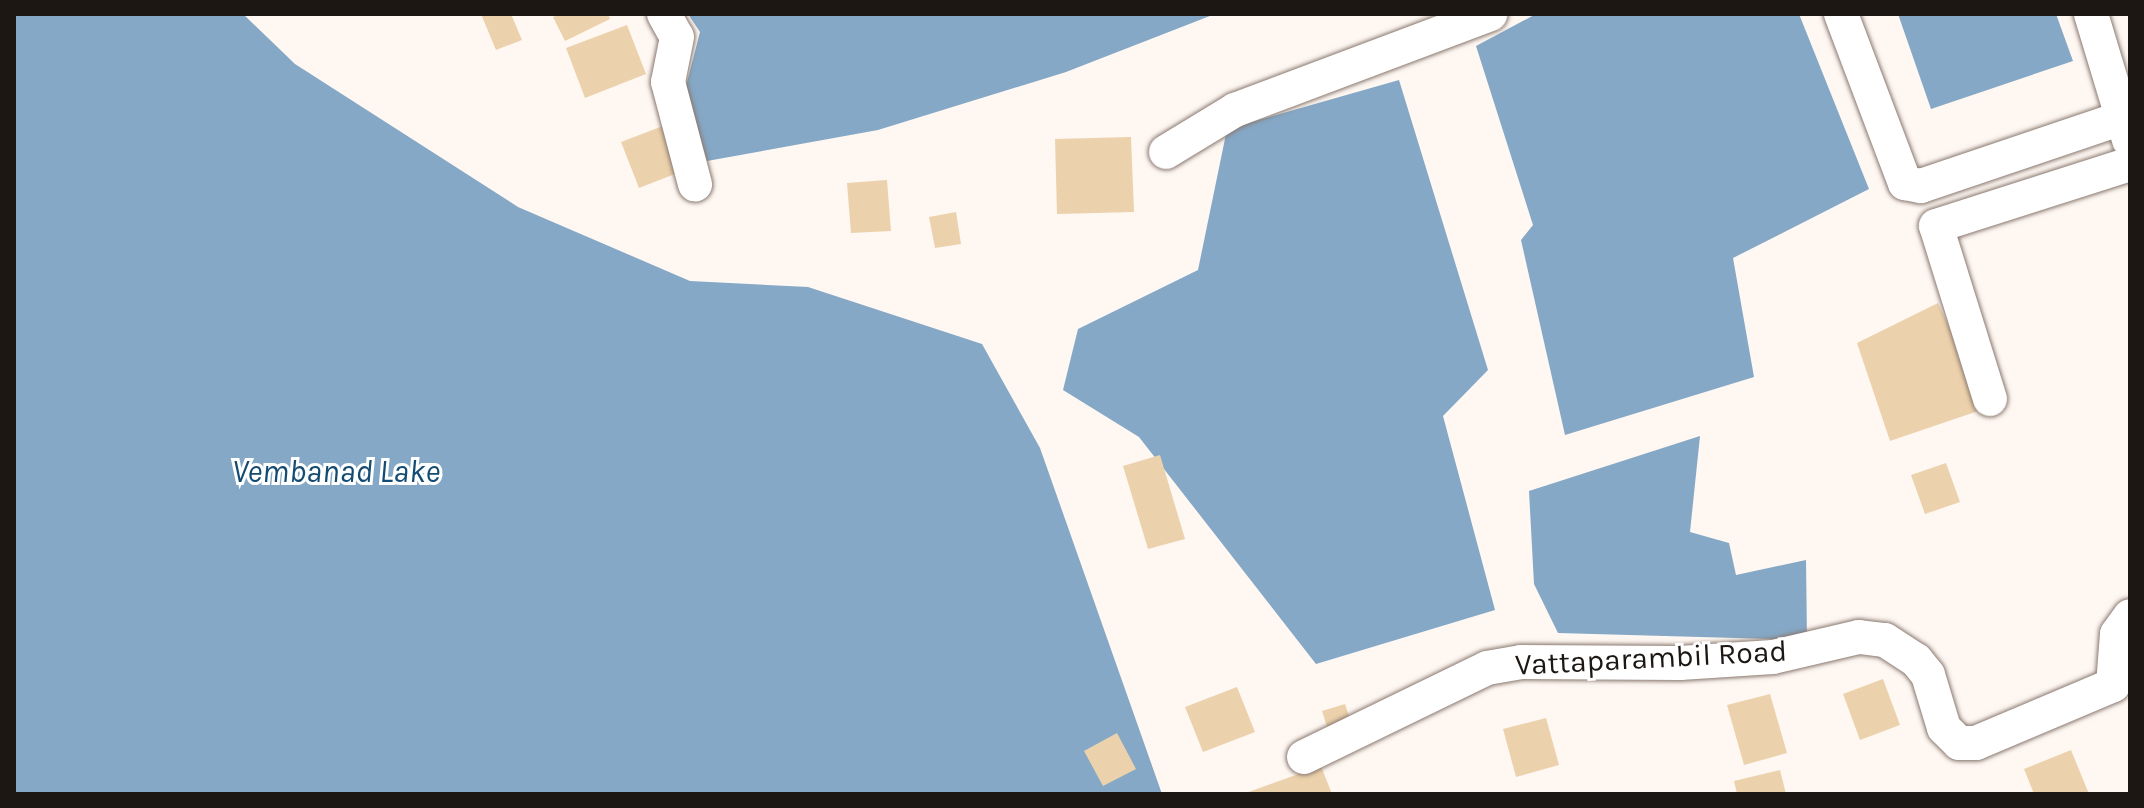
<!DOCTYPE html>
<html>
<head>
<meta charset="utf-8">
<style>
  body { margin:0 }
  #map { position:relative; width:2144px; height:808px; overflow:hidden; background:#fef7f2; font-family:Karla,sans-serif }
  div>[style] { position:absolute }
  .water>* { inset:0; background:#85a8c6 }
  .building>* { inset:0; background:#ecd2ac }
  .roads { filter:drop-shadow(0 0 2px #89786f) drop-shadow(0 0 2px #89786f) }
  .minor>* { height:34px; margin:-17px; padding:0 17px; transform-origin:17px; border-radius:17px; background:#fff }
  span { translate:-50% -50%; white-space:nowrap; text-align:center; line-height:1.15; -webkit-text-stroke:6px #fff; paint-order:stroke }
  .street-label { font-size:30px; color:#1d1713 }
  .water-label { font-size:32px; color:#134b73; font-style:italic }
  .frame { position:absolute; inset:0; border:16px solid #1d1713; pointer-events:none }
</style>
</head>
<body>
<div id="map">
  <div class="water">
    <i style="clip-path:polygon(14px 14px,243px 14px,295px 64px,518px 207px,690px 281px,808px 287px,982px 344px,1040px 448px,1162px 794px,14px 794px)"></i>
    <i style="clip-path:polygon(688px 14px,1215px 14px,1066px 72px,878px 130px,707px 161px,685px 90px,700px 32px)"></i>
    <i style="clip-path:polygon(1536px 14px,1799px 14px,1869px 189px,1733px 258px,1754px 377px,1565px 435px,1521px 240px,1533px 225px,1476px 46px)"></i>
    <i style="clip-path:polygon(1898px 14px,2056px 14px,2073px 61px,1931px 109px)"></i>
    <i style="clip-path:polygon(1399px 80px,1488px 370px,1443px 416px,1495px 610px,1316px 664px,1139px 437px,1063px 390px,1078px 329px,1198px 270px,1227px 129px)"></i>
    <i style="clip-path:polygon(1700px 436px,1690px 532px,1729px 543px,1736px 575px,1806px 560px,1807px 640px,1558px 633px,1534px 584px,1529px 491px)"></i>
  </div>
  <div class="building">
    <i style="clip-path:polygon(481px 14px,511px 14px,522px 40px,496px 50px)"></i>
    <i style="clip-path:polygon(560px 14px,608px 14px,610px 19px,565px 41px,553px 17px)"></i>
    <i style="clip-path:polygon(627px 25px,646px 74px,585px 98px,566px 48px)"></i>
    <i style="clip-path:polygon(668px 124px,685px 170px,639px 188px,621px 142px)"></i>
    <i style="clip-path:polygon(1131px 137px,1134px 212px,1057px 214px,1055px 139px)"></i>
    <i style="clip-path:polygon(887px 180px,891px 231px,851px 233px,847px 183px)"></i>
    <i style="clip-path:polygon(956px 212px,961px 244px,935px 248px,929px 217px)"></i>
    <i style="clip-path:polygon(1938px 303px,1987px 408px,1890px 441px,1857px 343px)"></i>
    <i style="clip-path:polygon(1160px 455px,1185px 539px,1148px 549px,1123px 466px)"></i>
    <i style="clip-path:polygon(1946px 463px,1960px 502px,1925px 514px,1911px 475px)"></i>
    <i style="clip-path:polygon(1883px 679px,1900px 725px,1860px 740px,1843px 694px)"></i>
    <i style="clip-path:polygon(1237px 687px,1255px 732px,1203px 752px,1185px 707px)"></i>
    <i style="clip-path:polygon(1770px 694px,1787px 753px,1744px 765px,1727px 705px)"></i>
    <i style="clip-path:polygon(1345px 704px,1352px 725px,1329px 733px,1322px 711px)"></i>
    <i style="clip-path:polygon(1546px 718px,1559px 765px,1516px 777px,1503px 729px)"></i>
    <i style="clip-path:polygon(1117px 733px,1136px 769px,1103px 786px,1084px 751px)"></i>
    <i style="clip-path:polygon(2071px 750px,2089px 794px,2034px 794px,2024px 769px)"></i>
    <i style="clip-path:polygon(1321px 766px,1332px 794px,1243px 794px)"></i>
    <i style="clip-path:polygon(1780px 770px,1786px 794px,1737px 794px,1734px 781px)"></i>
  </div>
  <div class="roads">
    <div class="minor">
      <i style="left:664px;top:14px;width:26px;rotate:61deg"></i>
      <i style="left:677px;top:37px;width:46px;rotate:101.3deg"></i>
      <i style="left:668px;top:82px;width:106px;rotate:75.2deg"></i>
      <i style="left:1841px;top:14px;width:181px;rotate:69.3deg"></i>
      <i style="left:1905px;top:183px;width:16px;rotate:11deg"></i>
      <i style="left:1921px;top:186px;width:212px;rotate:-18.7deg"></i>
      <i style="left:2091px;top:14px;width:132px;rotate:73.2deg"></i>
      <i style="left:1166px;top:152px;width:81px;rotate:-31.3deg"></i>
      <i style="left:1235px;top:110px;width:273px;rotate:-20.6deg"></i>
      <i style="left:1990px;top:399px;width:181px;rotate:-107.3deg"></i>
      <i style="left:1936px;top:226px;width:204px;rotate:-17.7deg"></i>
      <i style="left:1304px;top:757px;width:203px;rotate:-25.9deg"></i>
      <i style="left:1487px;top:668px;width:35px;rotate:-10deg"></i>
      <i style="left:1521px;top:662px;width:159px;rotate:0.4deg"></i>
      <i style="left:1680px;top:663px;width:93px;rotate:-3.7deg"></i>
      <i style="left:1773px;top:657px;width:88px;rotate:-13.1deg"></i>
      <i style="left:1859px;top:637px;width:26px;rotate:7deg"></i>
      <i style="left:1885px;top:640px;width:37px;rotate:33deg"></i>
      <i style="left:1916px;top:660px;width:19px;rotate:51deg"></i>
      <i style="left:1928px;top:675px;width:55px;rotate:73.2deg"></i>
      <i style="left:1944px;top:728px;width:21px;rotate:45deg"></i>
      <i style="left:1959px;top:743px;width:17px"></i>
      <i style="left:1976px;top:743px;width:149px;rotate:-22.9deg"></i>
      <i style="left:2113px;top:685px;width:51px;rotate:-85.5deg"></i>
      <i style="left:2117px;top:634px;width:22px;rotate:-54deg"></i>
    </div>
  </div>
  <div class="street-label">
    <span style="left:1651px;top:658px;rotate:-3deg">Vattaparambil Road</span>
  </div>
  <div class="water-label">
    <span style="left:336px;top:472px">Vembanad Lake</span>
  </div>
  <div class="frame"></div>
</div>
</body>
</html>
